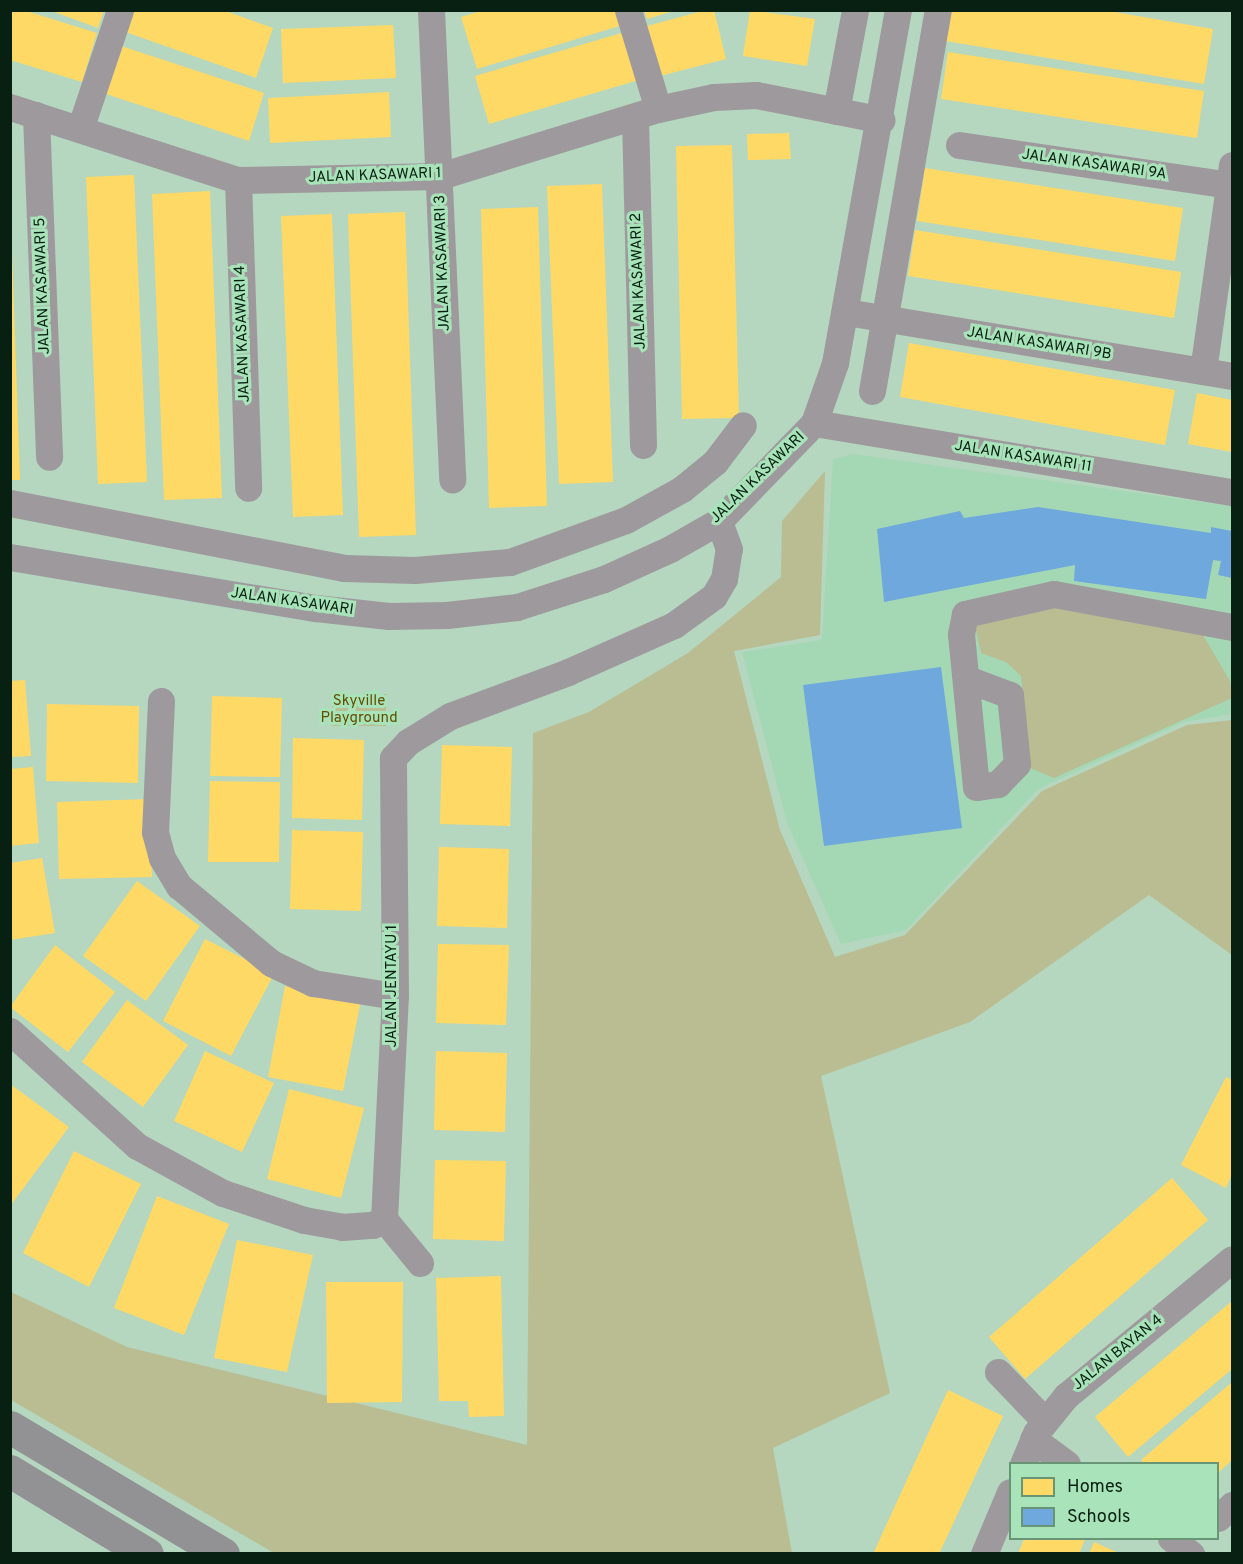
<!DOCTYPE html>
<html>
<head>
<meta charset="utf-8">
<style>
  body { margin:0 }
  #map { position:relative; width:1243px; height:1564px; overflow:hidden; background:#b5d6bf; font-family:Overpass,sans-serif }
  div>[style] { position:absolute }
  .built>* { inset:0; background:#a4d8b5 }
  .green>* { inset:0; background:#b9bd91 }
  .homes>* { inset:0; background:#ffd966 }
  .schools>* { inset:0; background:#6fa8dc }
  .minor>* { height:27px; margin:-13.5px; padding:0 13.5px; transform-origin:13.5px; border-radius:13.5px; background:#9e999d }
  .major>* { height:33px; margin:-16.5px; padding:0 16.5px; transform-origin:16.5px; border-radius:16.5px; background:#929194 }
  span { translate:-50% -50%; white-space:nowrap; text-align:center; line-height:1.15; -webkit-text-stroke:6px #a8e3b9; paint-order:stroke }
  .street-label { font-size:15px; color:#082011 }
  .park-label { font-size:15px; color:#624f00 }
  .frame { position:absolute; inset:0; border:12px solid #082011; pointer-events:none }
  .legend { position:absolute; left:1009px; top:1462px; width:210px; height:78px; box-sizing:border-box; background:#a8e3b9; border:2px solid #689576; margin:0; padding:8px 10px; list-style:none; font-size:18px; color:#082011 }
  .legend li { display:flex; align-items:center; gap:12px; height:30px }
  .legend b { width:30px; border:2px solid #689576 }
</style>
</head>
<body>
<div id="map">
  <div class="built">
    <i style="clip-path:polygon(853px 454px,1232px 506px,1232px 714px,1184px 722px,1038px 789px,906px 930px,841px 944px,787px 823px,742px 652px,822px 640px,833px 459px)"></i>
  </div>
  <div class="green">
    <i style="clip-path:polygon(825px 471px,820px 635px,734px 651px,780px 830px,835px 957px,905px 935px,1042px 791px,1187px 725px,1232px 720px,1232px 955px,1149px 895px,970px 1022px,821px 1076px,890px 1393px,773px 1448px,792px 1553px,274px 1553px,11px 1400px,11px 1292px,127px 1347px,527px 1445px,533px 733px,589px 712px,688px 653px,781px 577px,782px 521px)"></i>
    <i style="clip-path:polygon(1056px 608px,1203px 635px,1230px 681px,1232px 698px,1054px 778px,1030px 768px,1021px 676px,1006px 662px,981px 653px,975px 626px,985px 618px)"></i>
    <i style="clip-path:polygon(332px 694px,386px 694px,386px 726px,332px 726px)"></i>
  </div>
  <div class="homes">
    <i style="clip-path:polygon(10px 10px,23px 10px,97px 33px,82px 82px,10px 60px)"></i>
    <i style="clip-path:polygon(49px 10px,104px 10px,98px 28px)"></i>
    <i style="clip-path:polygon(123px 10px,223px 10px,273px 28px,256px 78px,117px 29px)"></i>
    <i style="clip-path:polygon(484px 10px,619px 10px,623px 25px,477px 69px,461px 17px)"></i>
    <i style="clip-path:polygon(644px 10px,673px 10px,673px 11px,647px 19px)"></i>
    <i style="clip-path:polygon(706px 10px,714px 10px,726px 59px,660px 76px,647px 26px)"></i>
    <i style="clip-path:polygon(750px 10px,815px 19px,807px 66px,743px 56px)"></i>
    <i style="clip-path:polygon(950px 10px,1103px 10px,1213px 29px,1204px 84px,945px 41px)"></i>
    <i style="clip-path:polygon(393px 25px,396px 78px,283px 83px,281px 29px)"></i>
    <i style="clip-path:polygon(625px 32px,639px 80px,489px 124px,475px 76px)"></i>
    <i style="clip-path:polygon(115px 44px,264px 93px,249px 141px,100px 92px)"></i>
    <i style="clip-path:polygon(948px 52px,1204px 91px,1197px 138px,941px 99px)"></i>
    <i style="clip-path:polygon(389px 92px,391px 137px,270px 143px,268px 98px)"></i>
    <i style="clip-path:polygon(789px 133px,791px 159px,748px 160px,747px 134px)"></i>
    <i style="clip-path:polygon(732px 145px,739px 418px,682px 419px,676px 146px)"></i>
    <i style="clip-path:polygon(925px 168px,1183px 208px,1175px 261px,917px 221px)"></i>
    <i style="clip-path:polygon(134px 175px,147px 482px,98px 484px,86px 177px)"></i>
    <i style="clip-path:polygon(602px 184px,613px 482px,559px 484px,547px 186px)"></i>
    <i style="clip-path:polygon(210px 191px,222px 498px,164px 500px,152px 194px)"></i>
    <i style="clip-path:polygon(10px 194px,20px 480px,10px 480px)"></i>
    <i style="clip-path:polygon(538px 207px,547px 506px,489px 508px,481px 209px)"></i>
    <i style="clip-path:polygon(405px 212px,416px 535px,359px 537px,348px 214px)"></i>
    <i style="clip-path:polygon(332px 214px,343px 515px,293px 517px,281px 216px)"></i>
    <i style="clip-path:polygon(915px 230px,1181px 272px,1174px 318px,908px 276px)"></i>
    <i style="clip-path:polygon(909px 343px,1175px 390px,1165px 445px,900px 397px)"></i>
    <i style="clip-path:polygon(1197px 393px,1232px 400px,1232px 452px,1188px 444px)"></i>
    <i style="clip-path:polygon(25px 680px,31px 756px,10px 757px,10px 681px)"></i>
    <i style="clip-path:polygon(212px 696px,282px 698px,280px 777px,210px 776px)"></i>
    <i style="clip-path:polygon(47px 704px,139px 706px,138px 783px,46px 781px)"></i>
    <i style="clip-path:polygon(293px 738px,364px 740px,362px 820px,292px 818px)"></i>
    <i style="clip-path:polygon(442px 745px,512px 747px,510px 826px,440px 824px)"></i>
    <i style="clip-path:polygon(33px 767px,39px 843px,10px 846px,10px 769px)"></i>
    <i style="clip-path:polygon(210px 781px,280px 782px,279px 862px,208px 862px)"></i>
    <i style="clip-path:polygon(149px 799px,152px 877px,59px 879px,57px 802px)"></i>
    <i style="clip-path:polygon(292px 830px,363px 832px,361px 911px,290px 909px)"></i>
    <i style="clip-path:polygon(439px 847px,509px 849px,507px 928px,437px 926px)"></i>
    <i style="clip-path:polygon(42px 858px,55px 933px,10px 940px,10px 863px)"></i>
    <i style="clip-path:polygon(137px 881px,200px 926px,146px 1001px,83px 956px)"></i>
    <i style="clip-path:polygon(205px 939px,274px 974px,231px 1056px,163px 1021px)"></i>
    <i style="clip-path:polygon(438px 944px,509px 945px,506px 1025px,436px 1023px)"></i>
    <i style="clip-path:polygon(55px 945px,115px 992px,68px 1052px,10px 1007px)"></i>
    <i style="clip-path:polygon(285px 986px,361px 1000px,343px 1091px,268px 1077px)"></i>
    <i style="clip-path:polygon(127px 1000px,188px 1045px,143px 1107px,82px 1062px)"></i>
    <i style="clip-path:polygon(205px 1051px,274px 1083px,242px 1152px,174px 1121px)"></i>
    <i style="clip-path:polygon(436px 1051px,507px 1053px,505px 1132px,434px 1130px)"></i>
    <i style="clip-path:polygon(1226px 1077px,1232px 1080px,1232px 1174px,1226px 1188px,1181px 1165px)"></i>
    <i style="clip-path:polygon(10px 1084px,69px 1127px,10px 1206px)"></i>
    <i style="clip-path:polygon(289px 1089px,364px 1108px,341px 1198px,267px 1179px)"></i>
    <i style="clip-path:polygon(74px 1151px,141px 1184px,89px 1287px,23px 1253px)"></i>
    <i style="clip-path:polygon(435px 1160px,506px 1161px,504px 1241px,433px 1239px)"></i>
    <i style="clip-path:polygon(1172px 1178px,1208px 1220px,1025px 1379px,989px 1337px)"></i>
    <i style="clip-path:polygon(157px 1196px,229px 1224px,184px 1335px,114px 1308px)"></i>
    <i style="clip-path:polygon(237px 1240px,313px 1255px,287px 1372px,214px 1358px)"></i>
    <i style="clip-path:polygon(501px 1276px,504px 1416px,469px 1417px,468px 1401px,439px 1401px,436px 1278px)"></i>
    <i style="clip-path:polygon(326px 1282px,403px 1282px,402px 1402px,327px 1403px)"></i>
    <i style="clip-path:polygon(1232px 1301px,1232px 1369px,1128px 1457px,1095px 1417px)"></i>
    <i style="clip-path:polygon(1232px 1382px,1232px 1460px,1218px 1473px,1218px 1464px,1144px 1464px,1141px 1460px)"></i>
    <i style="clip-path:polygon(948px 1390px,1003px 1416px,939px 1554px,873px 1554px)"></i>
    <i style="clip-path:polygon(1024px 1539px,1085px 1539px,1079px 1554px,1018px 1554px)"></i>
    <i style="clip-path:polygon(1094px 1542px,1121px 1554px,1089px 1554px)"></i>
  </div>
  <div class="schools">
    <i style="clip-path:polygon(1038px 507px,1211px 533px,1211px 527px,1232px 531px,1232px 578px,1218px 575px,1221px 561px,1213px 560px,1206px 599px,1074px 581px,1075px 565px,884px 602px,877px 529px,960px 511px,964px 518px)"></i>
    <i style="clip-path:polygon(941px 667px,962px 828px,824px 846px,803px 685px)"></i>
  </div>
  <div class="minor">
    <i style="left:431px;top:10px;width:470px;rotate:87.4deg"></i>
    <i style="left:628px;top:10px;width:103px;rotate:73.1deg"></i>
    <i style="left:10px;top:107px;width:239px;rotate:17.8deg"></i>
    <i style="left:238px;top:180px;width:202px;rotate:-1.1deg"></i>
    <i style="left:440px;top:176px;width:228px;rotate:-17.1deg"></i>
    <i style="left:658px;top:109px;width:57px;rotate:-12.1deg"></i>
    <i style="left:714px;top:97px;width:42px;rotate:-2.7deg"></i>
    <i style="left:756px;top:95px;width:128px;rotate:11.2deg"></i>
    <i style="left:836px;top:111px;width:103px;rotate:-79.3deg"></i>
    <i style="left:36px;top:115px;width:342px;rotate:87.8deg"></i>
    <i style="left:635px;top:117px;width:328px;rotate:88.6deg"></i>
    <i style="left:80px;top:129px;width:126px;rotate:-71.4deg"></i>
    <i style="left:959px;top:145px;width:273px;rotate:8.4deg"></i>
    <i style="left:238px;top:180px;width:308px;rotate:88.1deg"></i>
    <i style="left:846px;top:312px;width:391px;rotate:9.4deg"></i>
    <i style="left:1203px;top:371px;width:208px;rotate:-82deg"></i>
    <i style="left:872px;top:391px;width:387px;rotate:-80.2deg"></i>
    <i style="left:814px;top:423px;width:424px;rotate:9.4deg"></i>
    <i style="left:10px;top:503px;width:340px;rotate:11deg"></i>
    <i style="left:344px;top:568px;width:71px;rotate:1.6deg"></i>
    <i style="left:415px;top:570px;width:95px;rotate:-4.8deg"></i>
    <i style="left:510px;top:562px;width:123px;rotate:-19.9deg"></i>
    <i style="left:626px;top:520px;width:64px;rotate:-29deg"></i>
    <i style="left:682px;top:489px;width:43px;rotate:-39.3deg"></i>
    <i style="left:715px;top:462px;width:46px;rotate:-52.9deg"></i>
    <i style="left:10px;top:557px;width:310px;rotate:9.5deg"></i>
    <i style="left:316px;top:608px;width:73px;rotate:6.3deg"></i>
    <i style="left:389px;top:616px;width:58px;rotate:-1deg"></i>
    <i style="left:447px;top:615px;width:70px;rotate:-6.5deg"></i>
    <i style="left:517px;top:607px;width:91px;rotate:-17.8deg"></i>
    <i style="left:604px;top:579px;width:72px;rotate:-24.4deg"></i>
    <i style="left:670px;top:549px;width:56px;rotate:-29.7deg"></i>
    <i style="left:719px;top:521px;width:136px;rotate:-45.9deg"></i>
    <i style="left:814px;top:423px;width:64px;rotate:-70.7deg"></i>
    <i style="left:835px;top:363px;width:359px;rotate:-79.9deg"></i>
    <i style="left:967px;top:679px;width:46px;rotate:20.4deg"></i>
    <i style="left:1010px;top:695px;width:69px;rotate:84.2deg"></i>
    <i style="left:1017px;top:764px;width:28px;rotate:134deg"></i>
    <i style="left:998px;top:784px;width:22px;rotate:172deg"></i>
    <i style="left:976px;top:787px;width:154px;rotate:-95.6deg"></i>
    <i style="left:961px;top:634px;width:20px;rotate:-79deg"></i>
    <i style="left:965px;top:614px;width:91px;rotate:-12.7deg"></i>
    <i style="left:1054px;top:594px;width:181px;rotate:10.5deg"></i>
    <i style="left:161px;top:701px;width:131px;rotate:92.6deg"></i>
    <i style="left:155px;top:832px;width:27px;rotate:75deg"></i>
    <i style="left:162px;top:858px;width:33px;rotate:59deg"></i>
    <i style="left:179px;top:886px;width:120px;rotate:39.9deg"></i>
    <i style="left:271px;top:963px;width:47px;rotate:25.5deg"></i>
    <i style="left:313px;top:983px;width:83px;rotate:9deg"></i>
    <i style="left:10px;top:1031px;width:171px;rotate:42.2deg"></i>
    <i style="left:137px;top:1146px;width:98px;rotate:28.7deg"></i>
    <i style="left:223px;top:1193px;width:85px;rotate:18.4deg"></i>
    <i style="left:304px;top:1220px;width:39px;rotate:10deg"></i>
    <i style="left:342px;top:1227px;width:31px;rotate:-4deg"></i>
    <i style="left:373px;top:1225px;width:13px;rotate:-29deg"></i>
    <i style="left:384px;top:1219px;width:223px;rotate:-87.2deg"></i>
    <i style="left:395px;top:996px;width:238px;rotate:-90.5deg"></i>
    <i style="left:393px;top:758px;width:22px;rotate:-47deg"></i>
    <i style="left:408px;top:742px;width:49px;rotate:-31.8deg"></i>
    <i style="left:450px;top:716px;width:126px;rotate:-20.4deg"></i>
    <i style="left:568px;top:672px;width:116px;rotate:-23.9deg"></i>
    <i style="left:674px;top:625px;width:49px;rotate:-35.9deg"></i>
    <i style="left:714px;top:596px;width:20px;rotate:-60deg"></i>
    <i style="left:724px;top:579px;width:30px;rotate:-81deg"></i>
    <i style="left:729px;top:549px;width:30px;rotate:-110deg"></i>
    <i style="left:384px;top:1219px;width:57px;rotate:50.7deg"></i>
    <i style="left:998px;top:1372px;width:68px;rotate:46.2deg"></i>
    <i style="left:1033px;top:1439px;width:42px;rotate:36.3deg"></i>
    <i style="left:1023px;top:1464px;width:34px;rotate:-67deg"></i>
    <i style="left:1036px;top:1433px;width:48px;rotate:-51deg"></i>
    <i style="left:1066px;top:1396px;width:215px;rotate:-39.5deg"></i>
    <i style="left:1218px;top:1518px;width:19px;rotate:-43deg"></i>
    <i style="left:1171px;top:1538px;width:26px;rotate:39deg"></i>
    <i style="left:984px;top:1554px;width:67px;rotate:-67.2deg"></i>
  </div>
  <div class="major">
    <i style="left:10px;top:1427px;width:248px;rotate:30.8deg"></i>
    <i style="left:10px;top:1471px;width:160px;rotate:31.2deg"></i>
  </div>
  <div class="street-label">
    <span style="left:1094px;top:165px;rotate:8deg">JALAN KASAWARI 9A</span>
    <span style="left:375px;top:176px;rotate:-2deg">JALAN KASAWARI 1</span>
    <span style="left:443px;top:263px;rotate:-92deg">JALAN KASAWARI 3</span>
    <span style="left:639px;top:281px;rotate:-92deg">JALAN KASAWARI 2</span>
    <span style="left:43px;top:286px;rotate:-92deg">JALAN KASAWARI 5</span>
    <span style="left:243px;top:334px;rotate:-92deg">JALAN KASAWARI 4</span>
    <span style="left:1039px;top:344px;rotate:9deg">JALAN KASAWARI 9B</span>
    <span style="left:1023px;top:457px;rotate:9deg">JALAN KASAWARI 11</span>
    <span style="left:758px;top:478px;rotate:-44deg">JALAN KASAWARI</span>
    <span style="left:292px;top:602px;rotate:8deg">JALAN KASAWARI</span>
    <span style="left:393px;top:986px;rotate:-90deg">JALAN JENTAYU 1</span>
    <span style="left:1118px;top:1353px;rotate:-39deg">JALAN BAYAN 4</span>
  </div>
  <div class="park-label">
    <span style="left:359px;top:710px">Skyville<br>Playground</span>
  </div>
  <div class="frame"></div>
  <ul class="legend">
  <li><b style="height:16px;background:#ffd966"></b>Homes</li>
  <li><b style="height:16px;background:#6fa8dc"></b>Schools</li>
  </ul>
</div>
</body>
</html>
